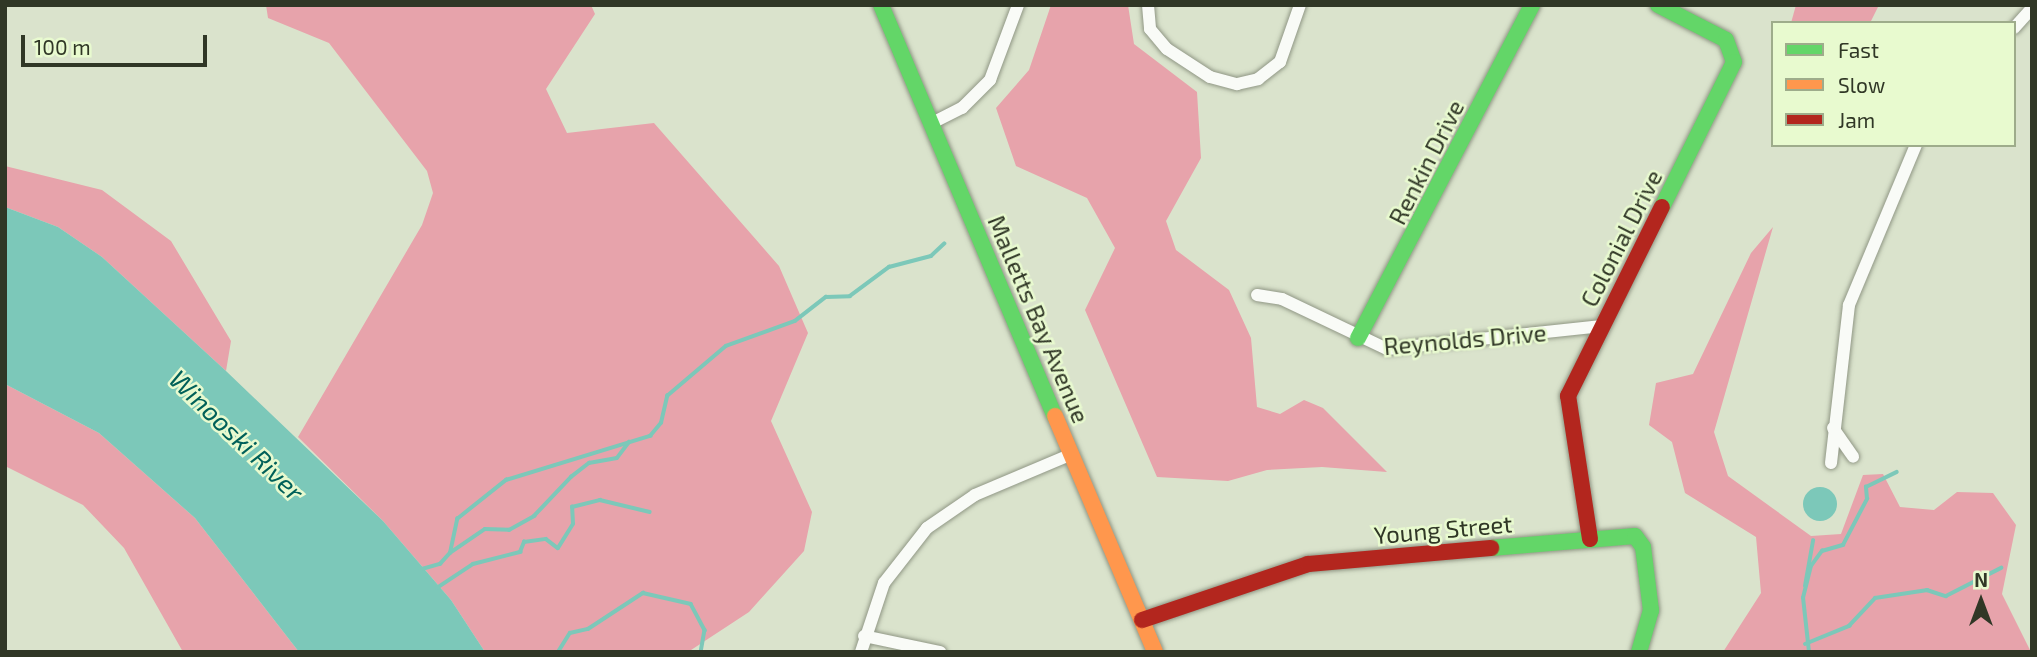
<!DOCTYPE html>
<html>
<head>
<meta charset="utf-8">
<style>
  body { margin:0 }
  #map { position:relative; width:2037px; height:657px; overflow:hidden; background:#dae3cc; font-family:"Exo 2",sans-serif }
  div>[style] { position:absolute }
  .forest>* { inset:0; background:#e7a3ab }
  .water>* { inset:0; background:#7cc8b9 }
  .round { border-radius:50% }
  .stream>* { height:3.5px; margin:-1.75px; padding:0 1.75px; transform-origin:1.75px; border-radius:1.75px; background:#7cc8b9 }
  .roads { filter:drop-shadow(0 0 2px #909785) drop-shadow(0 0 2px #909785) }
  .street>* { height:12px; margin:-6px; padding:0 6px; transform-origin:6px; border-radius:6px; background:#f9fbf7 }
  .fast>* { height:16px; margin:-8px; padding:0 8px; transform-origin:8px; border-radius:8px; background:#63d668 }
  .slow>* { height:16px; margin:-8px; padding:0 8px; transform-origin:8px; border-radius:8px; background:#ff974d }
  .jam>* { height:16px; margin:-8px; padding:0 8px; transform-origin:8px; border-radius:8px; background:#b3261e }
  span { translate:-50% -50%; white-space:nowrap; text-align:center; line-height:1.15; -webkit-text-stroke:5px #e8facf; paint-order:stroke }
  .street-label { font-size:24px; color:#303726 }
  .water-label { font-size:26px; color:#006059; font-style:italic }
  .frame { position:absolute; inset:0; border:7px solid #303726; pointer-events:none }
  .legend { position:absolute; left:1771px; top:21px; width:245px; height:126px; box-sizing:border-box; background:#e8facf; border:2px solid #9eac8b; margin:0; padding:9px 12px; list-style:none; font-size:21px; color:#303726 }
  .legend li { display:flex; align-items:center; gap:14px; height:35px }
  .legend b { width:35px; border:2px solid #9eac8b }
  .north { position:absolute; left:1946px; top:566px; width:70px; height:70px; -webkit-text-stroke:5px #e8facf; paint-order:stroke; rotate:0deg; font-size:19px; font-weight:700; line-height:28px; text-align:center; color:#303726 }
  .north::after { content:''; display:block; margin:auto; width:24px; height:32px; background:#303726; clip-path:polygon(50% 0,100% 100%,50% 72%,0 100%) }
  .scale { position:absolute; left:21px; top:35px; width:186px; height:32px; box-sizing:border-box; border:4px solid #303726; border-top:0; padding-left:9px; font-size:21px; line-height:24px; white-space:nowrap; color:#303726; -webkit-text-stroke:5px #e8facf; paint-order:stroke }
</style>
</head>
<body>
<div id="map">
  <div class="forest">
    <i style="clip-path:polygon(266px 5px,591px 5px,595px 14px,546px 89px,567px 133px,654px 123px,779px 266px,808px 333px,771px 421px,812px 512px,804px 551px,749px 612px,688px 652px,485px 652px,451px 600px,383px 521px,298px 437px,422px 225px,433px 193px,427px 171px,329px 43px,268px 18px)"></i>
    <i style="clip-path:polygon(1051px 5px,1128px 5px,1134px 44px,1197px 92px,1201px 158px,1166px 221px,1176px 250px,1229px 290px,1251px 338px,1257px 407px,1280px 414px,1304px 400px,1323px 408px,1387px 472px,1322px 467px,1267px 470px,1228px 481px,1157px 477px,1085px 310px,1115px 248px,1087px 198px,1016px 166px,996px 108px,1029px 70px)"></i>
    <i style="clip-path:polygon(1796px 5px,1879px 5px,1870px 23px,1791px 23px)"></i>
    <i style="clip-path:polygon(5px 166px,102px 190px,171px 241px,231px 341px,226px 371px,102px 257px,58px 227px,5px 207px)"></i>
    <i style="clip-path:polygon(1773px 227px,1714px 432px,1728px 476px,1811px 536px,1841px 534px,1863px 475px,1883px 474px,1900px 507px,1934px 510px,1957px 492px,1993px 493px,2016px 525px,2002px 594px,2031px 652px,1723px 652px,1761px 593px,1756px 537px,1685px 493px,1672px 442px,1649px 425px,1656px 383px,1693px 374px,1751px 253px)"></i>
    <i style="clip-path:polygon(5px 384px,99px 433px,195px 518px,299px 652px,183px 652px,124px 548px,83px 505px,5px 466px)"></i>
  </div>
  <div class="water">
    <i style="clip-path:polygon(5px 207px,58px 227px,102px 257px,226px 371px,383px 521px,451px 600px,485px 652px,299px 652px,195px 518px,99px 433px,5px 384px)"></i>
    <i class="round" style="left:1803px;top:487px;width:34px;height:34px"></i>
  </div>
  <div class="stream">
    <i style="left:450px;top:553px;width:42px;rotate:-34.4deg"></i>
    <i style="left:485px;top:529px;width:24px;rotate:2deg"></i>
    <i style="left:509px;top:530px;width:29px;rotate:-29deg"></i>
    <i style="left:534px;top:516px;width:54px;rotate:-46.5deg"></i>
    <i style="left:571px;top:477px;width:23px;rotate:-38deg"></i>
    <i style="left:589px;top:463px;width:28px;rotate:-10deg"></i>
    <i style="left:617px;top:458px;width:20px;rotate:-53deg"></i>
    <i style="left:422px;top:569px;width:19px;rotate:-16deg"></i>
    <i style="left:440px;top:564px;width:15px;rotate:-48deg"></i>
    <i style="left:450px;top:553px;width:35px;rotate:-78deg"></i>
    <i style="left:457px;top:519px;width:63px;rotate:-38.5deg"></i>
    <i style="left:506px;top:480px;width:151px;rotate:-17deg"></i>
    <i style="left:650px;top:436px;width:17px;rotate:-50deg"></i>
    <i style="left:661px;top:423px;width:28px;rotate:-77deg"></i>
    <i style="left:667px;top:396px;width:77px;rotate:-40.3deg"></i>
    <i style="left:726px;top:346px;width:73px;rotate:-19.9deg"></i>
    <i style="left:795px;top:321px;width:39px;rotate:-38deg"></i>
    <i style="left:826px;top:297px;width:24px;rotate:-2deg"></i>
    <i style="left:850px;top:296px;width:49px;rotate:-36.6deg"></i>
    <i style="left:889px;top:267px;width:43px;rotate:-14.7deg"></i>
    <i style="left:931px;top:256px;width:18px;rotate:-43deg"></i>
    <i style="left:1805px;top:586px;width:46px;rotate:-79.9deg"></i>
    <i style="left:437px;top:588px;width:43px;rotate:-33.7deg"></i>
    <i style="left:473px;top:564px;width:49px;rotate:-14.3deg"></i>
    <i style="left:520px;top:552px;width:11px;rotate:-68deg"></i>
    <i style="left:524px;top:542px;width:22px;rotate:-8deg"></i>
    <i style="left:546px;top:539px;width:15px;rotate:37deg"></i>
    <i style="left:558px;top:548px;width:28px;rotate:-58deg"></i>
    <i style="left:573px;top:524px;width:17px;rotate:-93deg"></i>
    <i style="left:572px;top:507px;width:29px;rotate:-14deg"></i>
    <i style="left:600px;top:500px;width:51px;rotate:13.5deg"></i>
    <i style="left:1805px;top:644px;width:48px;rotate:-22.2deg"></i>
    <i style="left:1849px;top:626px;width:38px;rotate:-47deg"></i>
    <i style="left:1875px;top:598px;width:53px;rotate:-8.7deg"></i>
    <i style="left:1927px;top:590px;width:20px;rotate:18deg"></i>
    <i style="left:1946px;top:596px;width:62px;rotate:-27deg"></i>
    <i style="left:558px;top:652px;width:22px;rotate:-58deg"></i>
    <i style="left:570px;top:633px;width:18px;rotate:-13deg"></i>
    <i style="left:588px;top:629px;width:66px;rotate:-33.2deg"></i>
    <i style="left:643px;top:593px;width:49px;rotate:12.9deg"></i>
    <i style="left:691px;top:604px;width:30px;rotate:62deg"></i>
    <i style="left:705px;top:630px;width:22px;rotate:100deg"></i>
    <i style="left:1809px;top:652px;width:54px;rotate:-96.3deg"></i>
    <i style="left:1803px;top:598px;width:33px;rotate:-76deg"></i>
    <i style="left:1811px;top:566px;width:19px;rotate:-54deg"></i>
    <i style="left:1822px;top:551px;width:22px;rotate:-16deg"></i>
    <i style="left:1843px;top:545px;width:52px;rotate:-62.4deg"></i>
    <i style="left:1867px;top:499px;width:12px;rotate:-95deg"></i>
    <i style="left:1866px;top:487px;width:34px;rotate:-26deg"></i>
  </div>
  <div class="roads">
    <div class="street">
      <i style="left:1148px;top:5px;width:24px;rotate:85deg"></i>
      <i style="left:1150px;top:29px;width:26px;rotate:50deg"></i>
      <i style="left:1167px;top:49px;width:51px;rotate:33.1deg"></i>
      <i style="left:1210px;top:77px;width:28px;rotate:15deg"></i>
      <i style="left:1237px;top:84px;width:22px;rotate:-13deg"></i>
      <i style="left:1258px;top:79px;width:28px;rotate:-38deg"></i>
      <i style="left:1280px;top:62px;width:60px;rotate:-70.7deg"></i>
      <i style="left:2014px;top:28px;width:27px;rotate:-48deg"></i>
      <i style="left:932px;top:123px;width:34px;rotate:-27deg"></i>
      <i style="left:962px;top:108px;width:40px;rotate:-45deg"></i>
      <i style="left:990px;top:80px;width:80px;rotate:-69.5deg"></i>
      <i style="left:1257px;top:295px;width:25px;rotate:9deg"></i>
      <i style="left:1282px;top:299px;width:116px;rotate:25.5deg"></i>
      <i style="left:1387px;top:349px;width:216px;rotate:-6.1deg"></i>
      <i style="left:1833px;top:428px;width:35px;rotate:55deg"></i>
      <i style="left:1831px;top:463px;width:159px;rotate:-83.5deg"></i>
      <i style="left:1849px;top:305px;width:173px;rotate:-67.3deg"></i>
      <i style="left:864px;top:636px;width:78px;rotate:11.9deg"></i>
      <i style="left:861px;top:652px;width:73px;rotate:-71.6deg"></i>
      <i style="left:884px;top:583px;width:70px;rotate:-52deg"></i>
      <i style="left:927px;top:528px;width:58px;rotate:-34.5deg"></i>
      <i style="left:975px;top:495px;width:105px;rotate:-22.9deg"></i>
    </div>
    <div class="fast">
      <i style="left:881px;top:5px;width:446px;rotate:67.1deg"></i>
      <i style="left:1658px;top:5px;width:76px;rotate:27.2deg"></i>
      <i style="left:1726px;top:40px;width:23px;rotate:70deg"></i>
      <i style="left:1734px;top:62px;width:162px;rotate:116.4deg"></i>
      <i style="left:1358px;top:338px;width:376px;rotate:-62.4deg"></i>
      <i style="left:1491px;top:548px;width:144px;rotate:-4.8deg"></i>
      <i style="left:1635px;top:536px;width:14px;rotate:54deg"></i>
      <i style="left:1643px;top:547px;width:64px;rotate:82.8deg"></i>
      <i style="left:1651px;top:610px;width:44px;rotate:105.9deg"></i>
    </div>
    <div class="slow">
      <i style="left:1055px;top:416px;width:256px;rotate:67deg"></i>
    </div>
    <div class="jam">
      <i style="left:1590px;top:539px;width:145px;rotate:-98.7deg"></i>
      <i style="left:1568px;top:396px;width:211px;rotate:-63.6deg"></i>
      <i style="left:1142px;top:620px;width:175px;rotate:-18.6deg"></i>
      <i style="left:1308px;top:564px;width:184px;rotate:-5deg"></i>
    </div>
  </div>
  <div class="street-label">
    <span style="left:1426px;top:162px;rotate:-63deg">Renkin Drive</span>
    <span style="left:1621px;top:238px;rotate:-63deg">Colonial Drive</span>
    <span style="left:1039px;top:319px;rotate:67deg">Malletts Bay Avenue</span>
    <span style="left:1465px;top:339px;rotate:-5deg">Reynolds Drive</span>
    <span style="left:1443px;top:529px;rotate:-5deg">Young Street</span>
  </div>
  <div class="water-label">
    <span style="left:237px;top:435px;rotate:44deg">Winooski River</span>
  </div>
  <div class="frame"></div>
  <ul class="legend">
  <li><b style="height:9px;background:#63d668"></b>Fast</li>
  <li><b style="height:9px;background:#ff974d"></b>Slow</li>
  <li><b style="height:9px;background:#b3261e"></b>Jam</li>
  </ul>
  <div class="north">N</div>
  <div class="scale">100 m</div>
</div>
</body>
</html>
